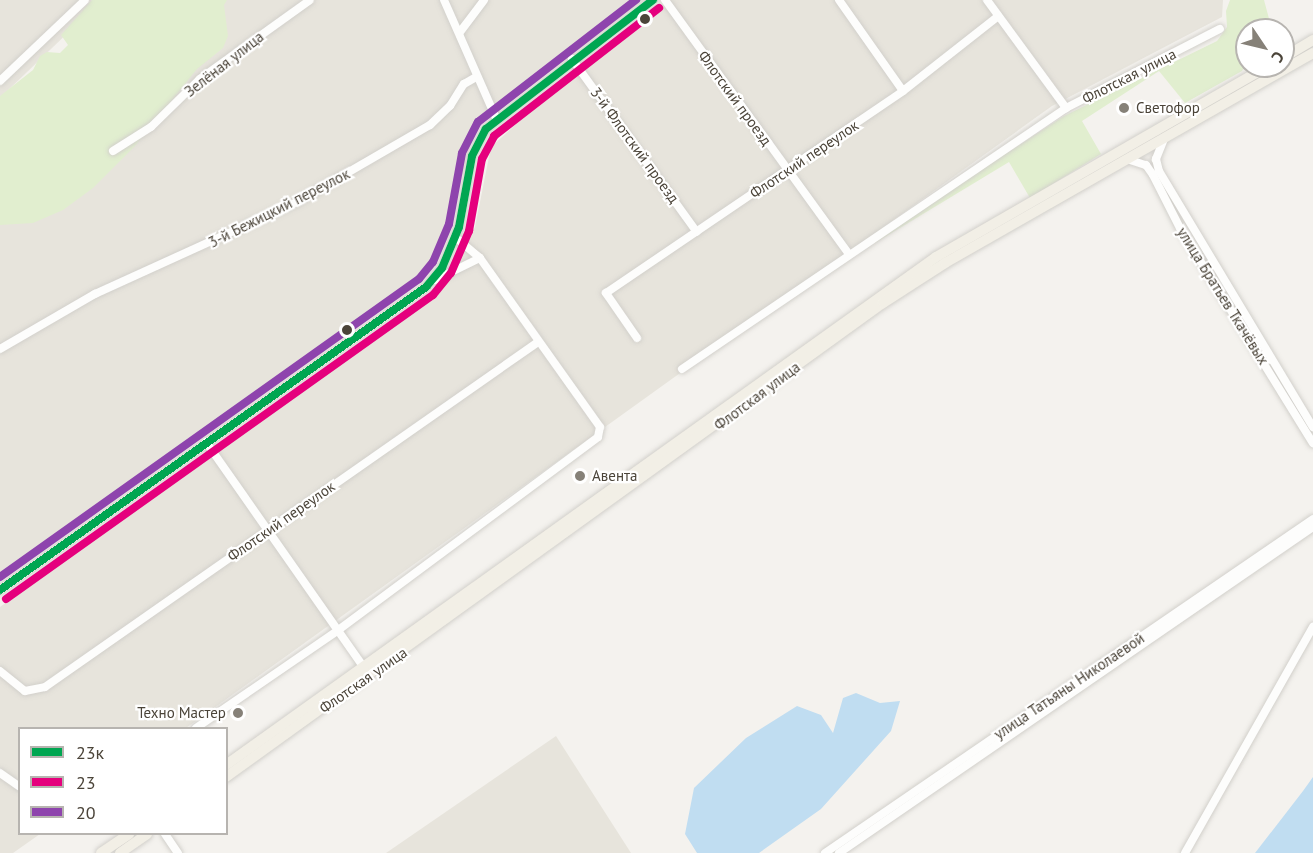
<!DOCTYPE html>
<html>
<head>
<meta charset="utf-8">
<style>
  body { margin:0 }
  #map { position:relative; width:1313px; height:853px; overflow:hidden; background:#f4f2ee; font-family:"PT Sans",sans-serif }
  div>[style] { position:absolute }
  .residential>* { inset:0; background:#e7e4dc }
  .green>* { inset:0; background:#e1eecf }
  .water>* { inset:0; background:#c0ddf1 }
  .roads { filter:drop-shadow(0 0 2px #d2d0cb) drop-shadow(0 0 2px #d2d0cb) }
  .minor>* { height:8px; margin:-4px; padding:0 4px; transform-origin:4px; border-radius:4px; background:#fdfdfc }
  .major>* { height:10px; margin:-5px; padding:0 5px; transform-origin:5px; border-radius:5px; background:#f2efe6 }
  .bus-1>* { height:8px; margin:-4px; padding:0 4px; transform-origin:4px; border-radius:4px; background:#00a651 }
  .bus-2>* { height:8px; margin:-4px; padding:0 4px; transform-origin:4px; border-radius:4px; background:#e5007d }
  .bus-3>* { height:8px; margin:-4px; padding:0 4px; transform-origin:4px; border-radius:4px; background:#8e44ad }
  .dots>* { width:16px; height:16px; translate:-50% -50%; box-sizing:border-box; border:3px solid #fff; border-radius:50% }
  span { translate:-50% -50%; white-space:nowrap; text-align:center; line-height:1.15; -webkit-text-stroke:4.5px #fff; paint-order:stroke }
  .street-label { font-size:15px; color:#4b4439 }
  .poi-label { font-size:15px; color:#4b4439 }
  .left { translate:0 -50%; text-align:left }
  .right { translate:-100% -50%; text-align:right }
  .legend { position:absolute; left:18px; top:727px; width:210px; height:108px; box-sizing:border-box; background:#fff; border:2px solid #b7b4b0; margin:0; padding:8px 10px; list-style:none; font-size:18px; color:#4b4439 }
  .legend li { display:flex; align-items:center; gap:12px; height:30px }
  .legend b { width:30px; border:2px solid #b7b4b0 }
  .north { position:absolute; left:1235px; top:18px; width:60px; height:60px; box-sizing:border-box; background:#fff; border:2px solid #b7b4b0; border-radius:50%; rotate:125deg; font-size:16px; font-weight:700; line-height:24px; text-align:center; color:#4b4439 }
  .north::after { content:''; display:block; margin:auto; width:21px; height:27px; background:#868178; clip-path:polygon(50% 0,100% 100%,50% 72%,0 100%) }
</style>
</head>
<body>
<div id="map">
  <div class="residential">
    <i style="clip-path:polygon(0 0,102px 0,0 98px)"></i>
    <i style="clip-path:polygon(170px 0,644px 0,475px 129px,447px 232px,426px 273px,0 579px,0 165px)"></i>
    <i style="clip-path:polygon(671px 0,1223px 0,1222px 17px,1052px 106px,186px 728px,20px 728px,20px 834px,40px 834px,13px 853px,0 853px,0 607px,443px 284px,475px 227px,491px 147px,556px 88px)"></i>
    <i style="clip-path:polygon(556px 736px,631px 853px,386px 853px)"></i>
  </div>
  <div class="green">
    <i style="clip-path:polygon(92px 0,227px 0,224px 5px,228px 36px,223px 48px,197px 69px,135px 146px,93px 188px,63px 210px,33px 223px,0 225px,0 96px,33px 70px,40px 56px,47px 52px,60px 53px,68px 45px,61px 35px)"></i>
    <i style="clip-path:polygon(1230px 0,1264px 0,1271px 26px,1270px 30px,1247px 30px,1247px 64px,1242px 71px,1185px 103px,1159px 71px,1082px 121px,1101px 154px,1030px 198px,1009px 162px,875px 243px,873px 240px,1064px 116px,1217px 41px,1227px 27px,1226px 11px)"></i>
  </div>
  <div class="water">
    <i style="clip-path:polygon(856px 693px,880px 703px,900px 701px,891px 731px,821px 809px,759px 853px,697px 853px,685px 834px,694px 788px,746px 738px,797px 706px,821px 715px,833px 733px,843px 698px)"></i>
    <i style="clip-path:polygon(1313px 777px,1313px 853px,1255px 853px,1303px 791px)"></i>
  </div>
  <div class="roads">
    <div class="minor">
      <i style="left:444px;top:0;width:129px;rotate:66.2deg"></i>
      <i style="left:665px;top:0;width:312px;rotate:54.1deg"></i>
      <i style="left:839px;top:0;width:111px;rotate:54.9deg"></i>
      <i style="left:987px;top:0;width:134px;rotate:53.8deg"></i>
      <i style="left:460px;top:32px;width:40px;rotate:-53deg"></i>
      <i style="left:572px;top:59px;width:213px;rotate:54.2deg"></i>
      <i style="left:0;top:81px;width:117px;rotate:-43.6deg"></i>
      <i style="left:1164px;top:139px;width:22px;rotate:112deg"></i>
      <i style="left:1156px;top:159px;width:12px;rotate:76deg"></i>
      <i style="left:1159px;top:171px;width:299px;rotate:59deg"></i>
      <i style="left:113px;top:151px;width:45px;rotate:-32.3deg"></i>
      <i style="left:151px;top:127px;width:69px;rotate:-44.4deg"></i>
      <i style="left:200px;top:79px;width:135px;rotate:-35.7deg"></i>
      <i style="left:1127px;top:159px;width:20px;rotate:18deg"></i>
      <i style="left:1146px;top:165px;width:12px;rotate:55deg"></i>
      <i style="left:1153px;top:175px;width:59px;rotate:63deg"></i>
      <i style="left:1180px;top:228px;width:253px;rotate:58.3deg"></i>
      <i style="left:435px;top:280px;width:50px;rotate:-26.1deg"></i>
      <i style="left:480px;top:258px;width:33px;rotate:-140deg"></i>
      <i style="left:637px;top:338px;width:55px;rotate:-124.6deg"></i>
      <i style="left:606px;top:293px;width:359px;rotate:-34.2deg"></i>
      <i style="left:903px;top:91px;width:120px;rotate:-38.2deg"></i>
      <i style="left:0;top:349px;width:110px;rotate:-30.1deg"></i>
      <i style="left:95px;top:294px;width:222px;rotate:-24.5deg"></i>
      <i style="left:297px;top:202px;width:154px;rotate:-30.1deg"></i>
      <i style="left:430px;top:125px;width:28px;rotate:-44deg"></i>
      <i style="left:450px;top:106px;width:26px;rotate:-58deg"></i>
      <i style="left:464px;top:84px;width:14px;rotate:-30deg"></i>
      <i style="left:682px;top:369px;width:464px;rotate:-34.2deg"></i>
      <i style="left:1066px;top:108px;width:173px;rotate:-27.2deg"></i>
      <i style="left:206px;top:442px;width:276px;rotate:55deg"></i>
      <i style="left:0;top:590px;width:523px;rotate:-35.42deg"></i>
      <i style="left:426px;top:287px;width:25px;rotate:-50deg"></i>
      <i style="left:442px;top:268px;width:44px;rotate:-67.5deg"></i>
      <i style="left:459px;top:227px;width:72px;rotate:-79.6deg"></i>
      <i style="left:472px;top:156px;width:30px;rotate:-63deg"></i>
      <i style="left:486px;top:129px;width:211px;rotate:-37.7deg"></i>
      <i style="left:0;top:671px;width:32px;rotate:39deg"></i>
      <i style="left:25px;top:691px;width:20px;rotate:-11deg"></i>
      <i style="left:45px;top:687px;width:602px;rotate:-34.98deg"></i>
      <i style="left:196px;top:728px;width:171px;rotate:-34.5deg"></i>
      <i style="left:337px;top:631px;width:325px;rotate:-36.6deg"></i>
      <i style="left:598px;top:437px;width:10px;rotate:-79deg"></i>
      <i style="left:600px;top:427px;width:207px;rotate:-125.4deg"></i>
      <i style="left:0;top:773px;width:24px;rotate:35deg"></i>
      <i style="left:165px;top:834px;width:23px;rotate:56deg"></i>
      <i style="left:825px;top:853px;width:591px;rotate:-34.39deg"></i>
      <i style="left:839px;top:853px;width:575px;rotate:-34.52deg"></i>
      <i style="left:1185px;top:853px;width:260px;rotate:-60.5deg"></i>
    </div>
    <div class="major">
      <i style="left:1283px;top:58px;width:35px;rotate:-31deg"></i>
      <i style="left:226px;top:765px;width:873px;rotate:-35.58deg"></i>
      <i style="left:936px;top:257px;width:383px;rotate:-29.9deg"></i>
      <i style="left:226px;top:777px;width:810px;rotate:-35.81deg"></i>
      <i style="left:883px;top:303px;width:74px;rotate:-32.8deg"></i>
      <i style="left:945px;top:263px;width:424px;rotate:-29.7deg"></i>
      <i style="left:101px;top:853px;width:34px;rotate:-34deg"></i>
      <i style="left:120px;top:853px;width:33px;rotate:-35deg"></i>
    </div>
  </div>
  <div class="bus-1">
    <i style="left:0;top:590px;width:523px;rotate:-35.42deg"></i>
    <i style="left:426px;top:287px;width:25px;rotate:-50deg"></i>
    <i style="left:442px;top:268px;width:44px;rotate:-67.5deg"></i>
    <i style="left:459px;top:227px;width:72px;rotate:-79.6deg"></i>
    <i style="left:472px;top:156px;width:30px;rotate:-63deg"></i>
    <i style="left:486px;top:129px;width:211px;rotate:-37.7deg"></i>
  </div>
  <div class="bus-2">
    <i style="left:6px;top:599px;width:524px;rotate:-35.45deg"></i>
    <i style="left:433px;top:295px;width:28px;rotate:-51deg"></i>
    <i style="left:451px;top:273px;width:46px;rotate:-66.8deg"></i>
    <i style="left:469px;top:231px;width:73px;rotate:-79.8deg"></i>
    <i style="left:482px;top:159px;width:26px;rotate:-62deg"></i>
    <i style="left:494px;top:136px;width:209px;rotate:-37.8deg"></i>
  </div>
  <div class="bus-3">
    <i style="left:0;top:577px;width:514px;rotate:-35.42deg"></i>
    <i style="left:419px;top:279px;width:22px;rotate:-51deg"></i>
    <i style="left:433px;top:262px;width:41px;rotate:-67.2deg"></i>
    <i style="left:449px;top:224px;width:72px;rotate:-79.6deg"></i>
    <i style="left:462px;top:153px;width:35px;rotate:-63deg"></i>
    <i style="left:478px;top:122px;width:200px;rotate:-37.7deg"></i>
  </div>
  <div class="dots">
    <i style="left:645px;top:19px;background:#4b4439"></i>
    <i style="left:1124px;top:108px;background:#868178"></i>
    <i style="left:347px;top:330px;background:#4b4439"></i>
    <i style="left:580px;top:476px;background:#868178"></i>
    <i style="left:238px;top:713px;background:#868178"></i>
  </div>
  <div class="street-label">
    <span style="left:224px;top:64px;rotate:-38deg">Зелёная улица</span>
    <span style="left:1129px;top:76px;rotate:-27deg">Флотская улица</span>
    <span style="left:735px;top:98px;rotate:54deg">Флотский проезд</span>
    <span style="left:635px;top:145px;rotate:54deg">3-й Флотский проезд</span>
    <span style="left:804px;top:159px;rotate:-34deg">Флотский переулок</span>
    <span style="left:279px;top:208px;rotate:-27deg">3-й Бежицкий переулок</span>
    <span style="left:1223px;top:296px;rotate:58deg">улица Братьев Ткачёвых</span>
    <span style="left:757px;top:396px;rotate:-37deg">Флотская улица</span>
    <span style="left:281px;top:521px;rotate:-35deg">Флотский переулок</span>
    <span style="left:363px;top:680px;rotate:-35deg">Флотская улица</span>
    <span style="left:1069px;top:686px;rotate:-34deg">улица Татьяны Николаевой</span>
  </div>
  <div class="poi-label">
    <span class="left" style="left:1136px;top:108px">Светофор</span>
    <span class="left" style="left:592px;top:476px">Авента</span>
    <span class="right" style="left:226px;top:713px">Техно Мастер</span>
  </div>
  <ul class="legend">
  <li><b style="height:8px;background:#00a651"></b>23к</li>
  <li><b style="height:8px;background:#e5007d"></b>23</li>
  <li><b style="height:8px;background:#8e44ad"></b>20</li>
  </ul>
  <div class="north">С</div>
</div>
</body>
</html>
